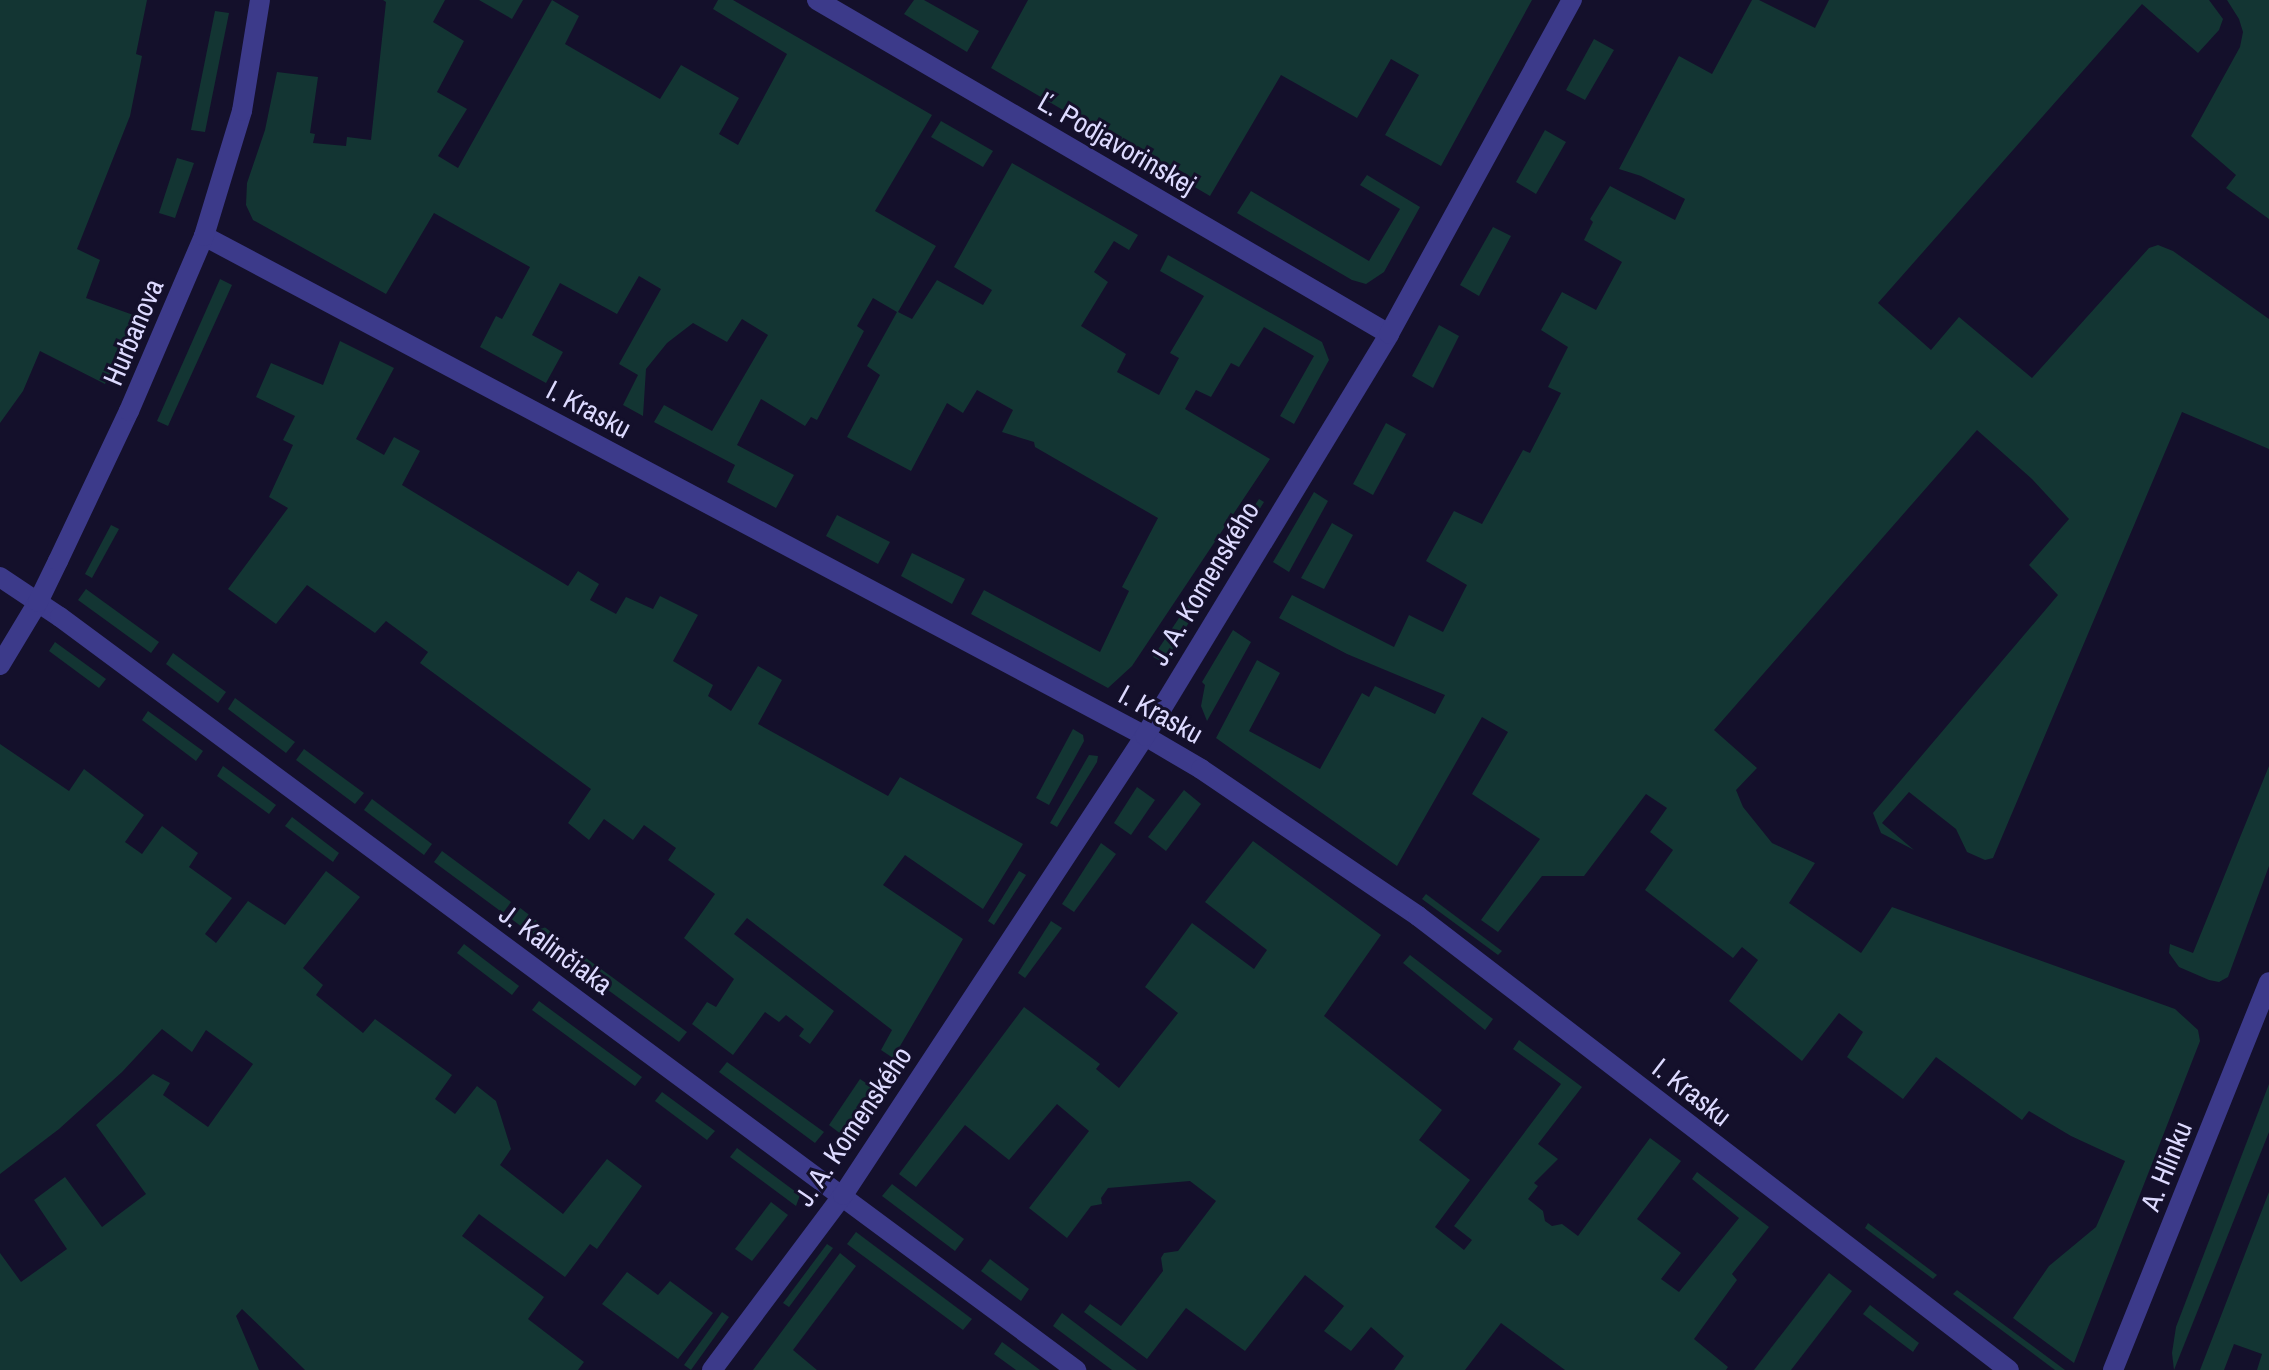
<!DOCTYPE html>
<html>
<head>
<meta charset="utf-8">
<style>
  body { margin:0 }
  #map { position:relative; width:2269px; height:1370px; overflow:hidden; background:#14102b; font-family:"Archivo Narrow",sans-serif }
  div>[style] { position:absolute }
  .green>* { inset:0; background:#133533 }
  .minor>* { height:20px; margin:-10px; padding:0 10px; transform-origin:10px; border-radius:10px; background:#3c3a8a }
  span { translate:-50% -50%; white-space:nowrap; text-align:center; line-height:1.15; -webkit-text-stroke:6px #14102b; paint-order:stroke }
  .street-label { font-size:28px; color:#dddaff }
</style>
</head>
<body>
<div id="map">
  <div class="green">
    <i style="clip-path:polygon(0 0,147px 0,136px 54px,142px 56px,130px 116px,77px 249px,100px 260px,86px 298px,136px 316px,105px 384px,40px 351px,23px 391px,0 423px)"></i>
    <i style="clip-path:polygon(383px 0,445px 0,433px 22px,464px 41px,437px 92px,467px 109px,438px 156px,458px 168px,552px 0,579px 16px,565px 44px,660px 99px,681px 65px,739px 98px,719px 134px,738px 145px,787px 54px,713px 9px,718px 0,733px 0,932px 115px,875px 211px,936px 246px,898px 312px,912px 319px,937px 280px,983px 305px,992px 290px,954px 267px,1012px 163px,1138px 235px,1129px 250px,1114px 241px,1094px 272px,1108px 282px,1081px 326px,1126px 354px,1117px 372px,1159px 395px,1179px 358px,1170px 353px,1204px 296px,1160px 271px,1168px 255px,1322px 342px,1329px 360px,1294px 424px,1280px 416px,1314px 356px,1264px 327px,1239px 367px,1231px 363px,1211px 397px,1196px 390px,1185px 409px,1270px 459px,1132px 666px,1108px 688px,971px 614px,984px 590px,1100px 652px,1129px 591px,1122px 587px,1158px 518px,1035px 447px,1034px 442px,1002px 432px,1013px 410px,977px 390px,963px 413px,947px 403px,911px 471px,847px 437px,880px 375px,867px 366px,897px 312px,873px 298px,857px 326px,864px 331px,817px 420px,811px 417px,805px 426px,761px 399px,737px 445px,794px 475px,776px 508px,727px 482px,735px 465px,654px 422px,664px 405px,712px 431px,768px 335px,742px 319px,727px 342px,693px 323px,667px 343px,646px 369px,643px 416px,623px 405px,638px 375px,619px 364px,661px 289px,639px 276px,617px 314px,560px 283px,532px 335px,563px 352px,546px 383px,480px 347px,496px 316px,502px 319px,530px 267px,434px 213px,386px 294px,253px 220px,246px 205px,247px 183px,265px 130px,277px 72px,318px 77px,310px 133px,315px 134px,313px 143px,346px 146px,347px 137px,371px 140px,386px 2px)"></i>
    <i style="clip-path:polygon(479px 0,523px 0,512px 19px)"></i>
    <i style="clip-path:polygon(914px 0,924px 0,979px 31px,967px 52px,904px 14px)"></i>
    <i style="clip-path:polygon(1028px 0,1532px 0,1441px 166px,1385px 135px,1419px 75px,1391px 59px,1357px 118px,1281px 75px,1210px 196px,991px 68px)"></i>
    <i style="clip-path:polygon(1752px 0,1759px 0,1815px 28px,1829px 0,2209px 0,2223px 19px,2219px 30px,2198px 53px,2142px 4px,1878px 303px,1931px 350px,1959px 317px,2032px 378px,2149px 248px,2158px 245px,2173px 251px,2269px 319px,2269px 449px,2182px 412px,1993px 858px,1985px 860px,1967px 852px,1956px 829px,1909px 792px,1882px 823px,1914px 850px,1881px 833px,1873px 813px,2058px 595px,2029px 565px,2069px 519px,2032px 479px,1977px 430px,1714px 730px,1757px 768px,1736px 790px,1743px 807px,1772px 843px,1815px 863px,1789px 903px,1861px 953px,1892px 907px,2175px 1009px,2198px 1030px,2200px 1041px,2074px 1363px,2013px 1318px,2049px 1266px,2096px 1227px,2125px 1161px,2071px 1136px,2029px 1111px,2022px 1120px,1936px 1057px,1903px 1099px,1847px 1057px,1863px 1032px,1839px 1013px,1802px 1061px,1729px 1001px,1758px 960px,1742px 947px,1733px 958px,1645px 890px,1673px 850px,1650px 832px,1667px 808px,1646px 794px,1584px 876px,1542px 876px,1498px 932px,1481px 920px,1540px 839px,1472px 794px,1508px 732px,1482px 717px,1397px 866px,1216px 738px,1257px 660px,1280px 673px,1249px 731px,1320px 769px,1362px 693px,1369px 697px,1375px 686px,1435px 714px,1445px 695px,1347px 654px,1279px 618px,1292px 595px,1394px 647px,1409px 615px,1443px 632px,1467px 585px,1426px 561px,1454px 511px,1482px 524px,1523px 450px,1530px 453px,1561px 393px,1548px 387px,1568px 347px,1541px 330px,1562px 292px,1596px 310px,1622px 262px,1584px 240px,1593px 222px,1590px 219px,1610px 186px,1675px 220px,1685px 199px,1641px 176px,1619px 169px,1679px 56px,1712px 74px)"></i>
    <i style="clip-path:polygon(2227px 0,2269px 0,2269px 219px,2226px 188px,2236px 175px,2191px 136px,2240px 47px,2243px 32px,2239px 19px)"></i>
    <i style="clip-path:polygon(215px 11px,229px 13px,205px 132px,191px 130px)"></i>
    <i style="clip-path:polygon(1594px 39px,1614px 50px,1585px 100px,1566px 90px)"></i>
    <i style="clip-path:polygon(941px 121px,993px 151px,983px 167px,931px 137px)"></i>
    <i style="clip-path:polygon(1545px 130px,1566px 142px,1536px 194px,1516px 182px)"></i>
    <i style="clip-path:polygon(177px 158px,194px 163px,175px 218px,159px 213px)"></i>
    <i style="clip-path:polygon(1367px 175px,1420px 207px,1384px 272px,1366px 284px,1352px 280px,1237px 213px,1251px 191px,1369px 261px,1400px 209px,1360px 185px)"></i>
    <i style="clip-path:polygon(1493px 227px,1511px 236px,1479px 296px,1460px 285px)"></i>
    <i style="clip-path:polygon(220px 279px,232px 285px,168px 426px,157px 421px)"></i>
    <i style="clip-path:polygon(1439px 325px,1459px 336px,1433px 388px,1412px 376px)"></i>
    <i style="clip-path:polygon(340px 341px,394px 368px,356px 439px,384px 455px,394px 437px,420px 451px,402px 485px,568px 586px,578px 571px,599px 584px,590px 600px,616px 614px,626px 597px,653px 609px,660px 596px,698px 615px,673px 661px,713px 685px,708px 696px,731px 711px,758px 666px,782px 680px,758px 724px,888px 796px,900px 777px,1023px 844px,983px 909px,905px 855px,883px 885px,963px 939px,893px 1058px,881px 1050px,892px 1030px,747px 918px,734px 934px,834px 1011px,810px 1044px,799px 1036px,804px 1029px,786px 1015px,779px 1022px,765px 1012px,733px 1055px,692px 1024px,707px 1002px,716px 1007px,734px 979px,684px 938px,715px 894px,668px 860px,676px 848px,644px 825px,633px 840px,604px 819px,589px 840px,568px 823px,591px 789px,420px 663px,428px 652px,386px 621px,375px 633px,307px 585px,276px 624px,228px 589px,288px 508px,269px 497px,293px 445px,283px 440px,295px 416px,256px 397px,271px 363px,323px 385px)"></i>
    <i style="clip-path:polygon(1386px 423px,1406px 434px,1373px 495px,1353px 484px)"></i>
    <i style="clip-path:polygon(1314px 492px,1328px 501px,1289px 572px,1273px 562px)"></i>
    <i style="clip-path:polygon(1259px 499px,1264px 502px,1217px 578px,1209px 573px)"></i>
    <i style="clip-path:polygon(837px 515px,890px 542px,878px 564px,826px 536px)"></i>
    <i style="clip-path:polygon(1332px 523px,1353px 535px,1324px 589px,1301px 578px)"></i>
    <i style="clip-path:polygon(111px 525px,119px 529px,92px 578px,85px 574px)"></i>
    <i style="clip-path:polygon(912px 553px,965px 579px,952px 604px,901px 576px)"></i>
    <i style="clip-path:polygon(1199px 588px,1207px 593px,1164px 663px,1153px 657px)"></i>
    <i style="clip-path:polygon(86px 589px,159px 642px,151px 653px,78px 600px)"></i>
    <i style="clip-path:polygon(1233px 630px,1251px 642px,1207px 721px,1201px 706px,1205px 685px,1202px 682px)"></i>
    <i style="clip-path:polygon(55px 642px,106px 679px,99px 688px,49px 651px)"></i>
    <i style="clip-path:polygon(173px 653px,226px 692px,218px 703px,166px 664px)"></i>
    <i style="clip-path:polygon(235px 698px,295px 742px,286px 753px,228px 709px)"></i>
    <i style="clip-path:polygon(148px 711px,203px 751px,196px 761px,142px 720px)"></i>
    <i style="clip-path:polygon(1073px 729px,1083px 735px,1084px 741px,1049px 805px,1036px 798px)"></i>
    <i style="clip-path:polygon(0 744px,69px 791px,84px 769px,144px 815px,125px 842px,142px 854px,162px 826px,198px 853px,189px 867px,232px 898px,205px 934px,216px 943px,248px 901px,285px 925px,326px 871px,360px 897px,303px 968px,323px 985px,316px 995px,363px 1033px,375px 1019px,452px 1075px,435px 1099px,455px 1114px,477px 1086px,496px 1101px,511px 1149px,500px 1165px,563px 1214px,607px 1159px,642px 1186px,597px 1249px,590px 1244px,565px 1277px,479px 1214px,462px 1236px,544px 1297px,528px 1319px,584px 1362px,578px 1370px,305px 1370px,242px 1309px,236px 1316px,259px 1370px,0 1370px,0 1253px,21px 1282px,67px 1249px,34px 1200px,65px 1177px,102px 1227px,146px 1194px,96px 1125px,153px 1074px,170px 1083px,163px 1095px,208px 1127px,253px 1064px,206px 1030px,192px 1052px,162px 1029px,122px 1072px,59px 1129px,0 1174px)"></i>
    <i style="clip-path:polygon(304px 749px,364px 793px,355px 804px,296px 760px)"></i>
    <i style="clip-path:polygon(1089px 755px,1098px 756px,1097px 762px,1057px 827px,1050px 823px)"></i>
    <i style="clip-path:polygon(223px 766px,276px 805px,269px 814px,217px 776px)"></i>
    <i style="clip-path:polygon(2269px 766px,2269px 866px,2228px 977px,2219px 982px,2209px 980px,2179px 967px,2169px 953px,2170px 944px,2193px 953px)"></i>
    <i style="clip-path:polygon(1137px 787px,1155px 800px,1131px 835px,1114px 823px)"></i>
    <i style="clip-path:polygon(1184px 790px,1201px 804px,1166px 851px,1148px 837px)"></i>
    <i style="clip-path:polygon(372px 799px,432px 844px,424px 855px,364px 810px)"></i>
    <i style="clip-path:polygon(292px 817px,339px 853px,333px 862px,285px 826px)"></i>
    <i style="clip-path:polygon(1253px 841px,1381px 935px,1324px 1016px,1442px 1110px,1419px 1140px,1470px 1180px,1435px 1227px,1464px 1250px,1472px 1240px,1454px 1226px,1561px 1084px,1513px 1049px,1519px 1040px,1582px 1087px,1538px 1144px,1558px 1159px,1534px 1183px,1538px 1186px,1528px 1199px,1543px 1211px,1545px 1221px,1552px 1226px,1562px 1224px,1578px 1236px,1650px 1138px,1681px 1161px,1637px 1219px,1681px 1253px,1661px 1279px,1679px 1292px,1739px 1218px,1692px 1179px,1697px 1172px,1769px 1227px,1732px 1274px,1737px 1280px,1694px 1339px,1728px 1367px,1726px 1370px,1565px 1370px,1501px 1323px,1465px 1370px,1394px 1370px,1404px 1356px,1371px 1327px,1351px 1351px,1324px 1331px,1344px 1306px,1305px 1275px,1245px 1351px,1186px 1308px,1147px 1359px,1084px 1312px,1090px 1304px,1121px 1326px,1163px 1271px,1161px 1258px,1164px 1253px,1178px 1251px,1216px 1201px,1190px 1181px,1108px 1188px,1101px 1198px,1102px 1204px,1091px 1206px,1067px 1238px,1029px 1208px,1089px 1131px,1057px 1104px,1009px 1160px,965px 1125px,916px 1187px,899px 1174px,1024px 1007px,1100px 1064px,1096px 1069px,1119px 1088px,1178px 1013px,1145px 987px,1192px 923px,1254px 969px,1267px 950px,1205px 902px)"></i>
    <i style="clip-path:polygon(1101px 843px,1116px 854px,1074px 912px,1062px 904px)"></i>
    <i style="clip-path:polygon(442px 851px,511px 902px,503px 913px,434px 862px)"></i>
    <i style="clip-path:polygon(1019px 871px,1026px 875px,994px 925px,988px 921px)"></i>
    <i style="clip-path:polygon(1426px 894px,1502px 951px,1498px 955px,1422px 899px)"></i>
    <i style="clip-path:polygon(519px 907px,560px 939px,553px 950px,510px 918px)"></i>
    <i style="clip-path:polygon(1051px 921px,1062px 928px,1025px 978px,1018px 973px)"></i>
    <i style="clip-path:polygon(464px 944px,519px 986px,512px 995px,457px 953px)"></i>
    <i style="clip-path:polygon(1410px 955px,1493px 1019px,1485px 1030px,1403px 963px)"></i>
    <i style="clip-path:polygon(586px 958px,687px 1032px,679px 1042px,578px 968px)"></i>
    <i style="clip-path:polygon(539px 1001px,642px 1077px,635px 1086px,532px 1010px)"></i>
    <i style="clip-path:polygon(727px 1062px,824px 1132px,815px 1143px,719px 1072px)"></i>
    <i style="clip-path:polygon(860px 1079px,875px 1089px,845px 1137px,829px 1125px)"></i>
    <i style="clip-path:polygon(2269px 1084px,2269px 1132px,2174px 1370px,2172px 1353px,2176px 1327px)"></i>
    <i style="clip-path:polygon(662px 1092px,715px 1131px,707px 1140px,655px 1101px)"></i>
    <i style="clip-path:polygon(737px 1148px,800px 1195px,796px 1206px,730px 1157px)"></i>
    <i style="clip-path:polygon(892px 1184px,964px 1239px,955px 1251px,882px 1196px)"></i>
    <i style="clip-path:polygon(2269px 1192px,2269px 1370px,2257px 1370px,2262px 1354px,2234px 1344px,2224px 1370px,2200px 1370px)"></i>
    <i style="clip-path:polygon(771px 1202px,788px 1215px,752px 1261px,735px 1249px)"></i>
    <i style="clip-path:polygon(1868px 1223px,1937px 1275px,1933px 1279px,1865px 1228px)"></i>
    <i style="clip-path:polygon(856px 1232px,972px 1319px,963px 1330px,847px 1244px)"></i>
    <i style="clip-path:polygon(827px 1244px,833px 1248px,789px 1307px,783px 1303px)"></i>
    <i style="clip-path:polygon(840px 1253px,856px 1266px,793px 1350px,817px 1370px,753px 1370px)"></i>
    <i style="clip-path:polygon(990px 1259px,1029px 1289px,1021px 1301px,981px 1271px)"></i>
    <i style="clip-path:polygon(627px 1272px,658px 1295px,670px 1281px,713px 1313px,678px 1359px,602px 1304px)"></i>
    <i style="clip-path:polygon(1829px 1273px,1852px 1291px,1791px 1370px,1754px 1370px)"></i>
    <i style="clip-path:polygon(1957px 1290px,2065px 1370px,2055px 1370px,1953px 1294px)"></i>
    <i style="clip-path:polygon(1870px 1305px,1919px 1343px,1913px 1352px,1863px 1314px)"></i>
    <i style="clip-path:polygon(722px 1312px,729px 1317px,691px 1370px,684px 1365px)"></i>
    <i style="clip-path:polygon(1062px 1313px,1137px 1370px,1112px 1370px,1053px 1326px)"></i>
    <i style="clip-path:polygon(1002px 1342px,1040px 1370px,1016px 1370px,994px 1354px)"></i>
  </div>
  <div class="minor">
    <i style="left:817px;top:0;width:662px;rotate:30.28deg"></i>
    <i style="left:204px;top:236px;width:1066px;rotate:27.98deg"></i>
    <i style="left:1145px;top:736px;width:65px;rotate:30.5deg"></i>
    <i style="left:1201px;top:769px;width:262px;rotate:34.1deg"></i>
    <i style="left:1418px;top:916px;width:745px;rotate:37.53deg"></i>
    <i style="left:0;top:577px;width:72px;rotate:33.7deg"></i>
    <i style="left:60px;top:617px;width:1265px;rotate:36.54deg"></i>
    <i style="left:0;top:665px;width:74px;rotate:-58.9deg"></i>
    <i style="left:38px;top:602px;width:46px;rotate:-64deg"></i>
    <i style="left:58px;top:561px;width:166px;rotate:-64.7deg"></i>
    <i style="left:129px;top:411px;width:190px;rotate:-66.8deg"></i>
    <i style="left:204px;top:236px;width:131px;rotate:-73.1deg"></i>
    <i style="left:242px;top:111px;width:112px;rotate:-80.8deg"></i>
    <i style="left:712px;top:1370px;width:219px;rotate:-53.2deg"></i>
    <i style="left:843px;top:1195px;width:549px;rotate:-56.66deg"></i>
    <i style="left:1145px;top:736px;width:470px;rotate:-58.7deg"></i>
    <i style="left:1389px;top:334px;width:381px;rotate:-61.3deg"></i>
    <i style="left:2113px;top:1370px;width:418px;rotate:-68.1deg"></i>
  </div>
  <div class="street-label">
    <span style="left:1117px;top:143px;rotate:30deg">Ľ. Podjavorinskej</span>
    <span style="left:133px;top:332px;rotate:-67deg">Hurbanova</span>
    <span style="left:589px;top:409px;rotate:28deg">I. Krasku</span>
    <span style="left:1204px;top:583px;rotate:-59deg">J. A. Komenského</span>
    <span style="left:1161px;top:714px;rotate:29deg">I. Krasku</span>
    <span style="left:556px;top:949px;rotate:36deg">J. Kalinčiaka</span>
    <span style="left:1692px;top:1092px;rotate:38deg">I. Krasku</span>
    <span style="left:853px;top:1126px;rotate:-56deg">J. A. Komenského</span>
    <span style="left:2166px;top:1166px;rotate:-68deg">A. Hlinku</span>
  </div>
</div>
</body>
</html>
